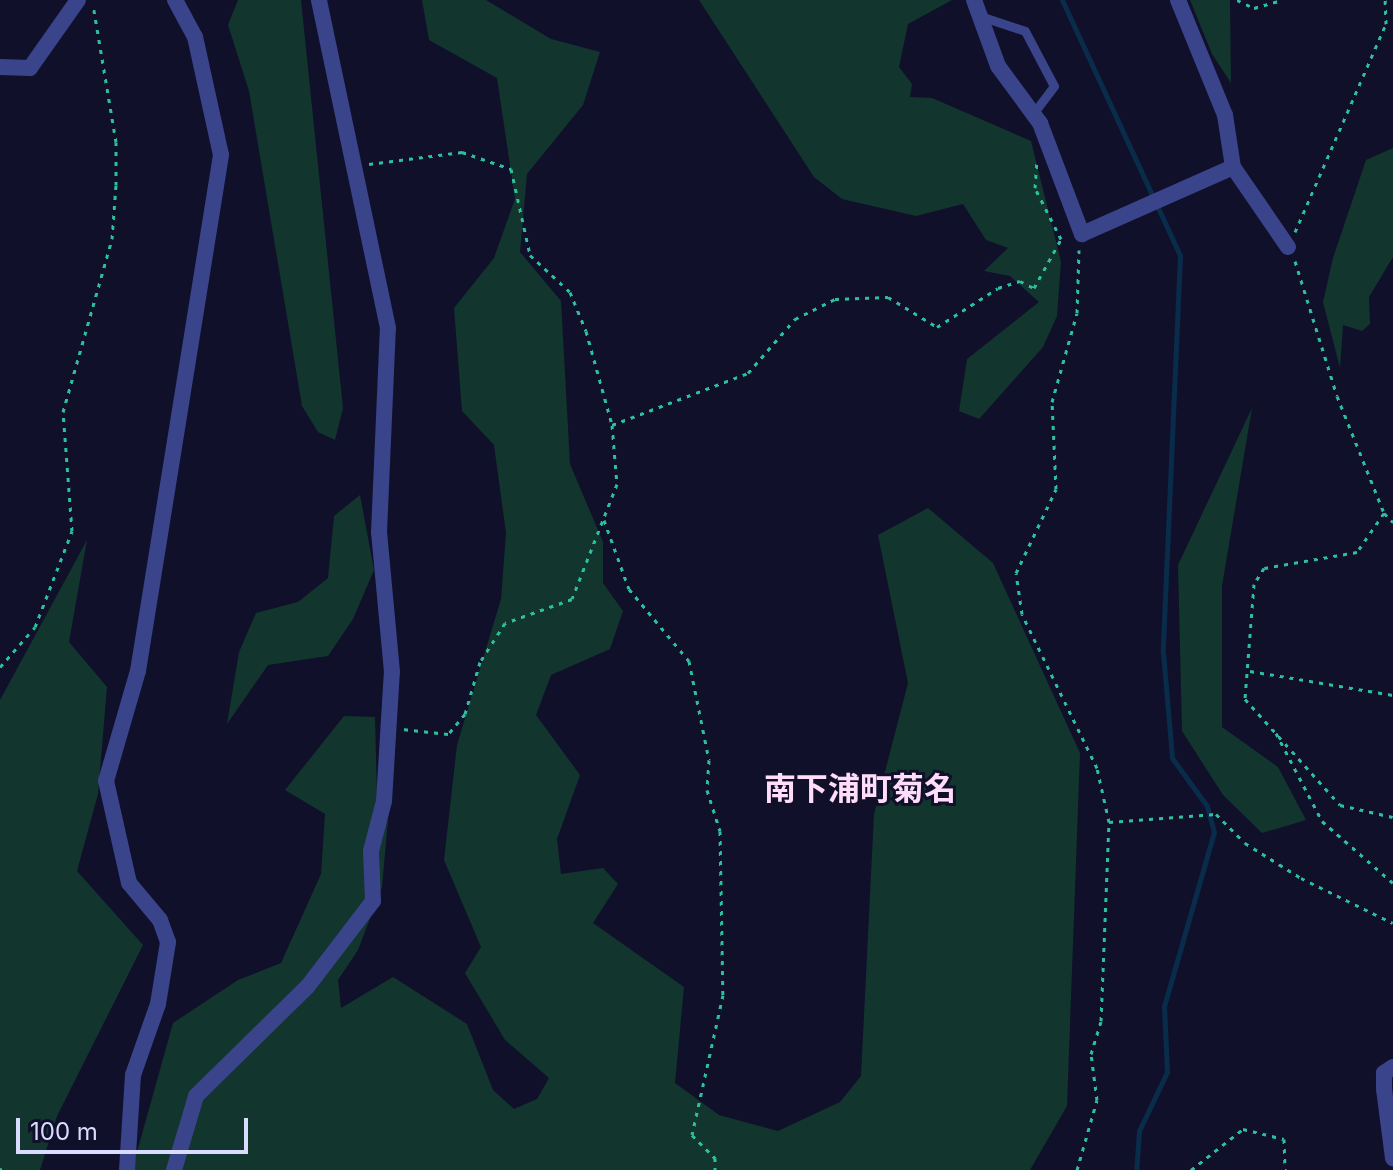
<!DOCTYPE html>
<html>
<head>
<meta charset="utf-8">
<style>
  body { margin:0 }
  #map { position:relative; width:1393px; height:1170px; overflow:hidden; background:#10102b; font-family:Inter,"Noto Sans JP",sans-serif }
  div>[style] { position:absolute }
  .green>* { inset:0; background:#12352e }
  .stream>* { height:5px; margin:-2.5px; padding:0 2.5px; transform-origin:2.5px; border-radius:2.5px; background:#092c4b }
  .path>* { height:3px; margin-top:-1.5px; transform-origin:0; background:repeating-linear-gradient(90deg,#2cc19e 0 4px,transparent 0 10px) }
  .service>* { height:9px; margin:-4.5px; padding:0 4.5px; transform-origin:4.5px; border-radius:4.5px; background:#39448b }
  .minor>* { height:16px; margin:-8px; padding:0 8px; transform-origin:8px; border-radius:8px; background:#39448b }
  span { translate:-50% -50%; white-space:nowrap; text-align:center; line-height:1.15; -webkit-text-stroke:6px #10102b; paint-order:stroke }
  .quarter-label { font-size:32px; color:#ffdcf8; font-weight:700 }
  .scale { position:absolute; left:16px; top:1118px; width:232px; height:36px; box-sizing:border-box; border:4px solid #dadcff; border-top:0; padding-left:10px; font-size:24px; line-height:28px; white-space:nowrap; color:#dadcff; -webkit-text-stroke:6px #10102b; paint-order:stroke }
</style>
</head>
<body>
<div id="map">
  <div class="green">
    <i style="clip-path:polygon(238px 0,301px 0,343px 408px,335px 440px,318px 432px,302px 406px,249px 91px,228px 25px)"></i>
    <i style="clip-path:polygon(422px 0,486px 0,551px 39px,600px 52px,583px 105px,527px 174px,520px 252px,561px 301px,570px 464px,603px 542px,603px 583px,623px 611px,610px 649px,551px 675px,536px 715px,580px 775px,557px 839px,561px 874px,603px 868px,618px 884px,593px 923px,684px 987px,675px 1083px,719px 1115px,778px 1131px,840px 1102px,861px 1076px,874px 814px,908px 683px,878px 535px,928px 508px,993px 563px,1080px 753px,1067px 1106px,1030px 1170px,132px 1170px,173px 1023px,238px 980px,281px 963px,321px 874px,325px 814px,285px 790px,344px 716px,375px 717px,377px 796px,388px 820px,382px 887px,358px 950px,338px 980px,341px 1008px,393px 977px,467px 1024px,493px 1090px,514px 1109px,537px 1099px,549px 1078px,505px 1040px,465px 973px,481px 947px,444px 860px,457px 745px,501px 599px,506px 533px,494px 445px,462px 411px,454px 308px,494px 258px,515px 199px,497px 78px,429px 40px)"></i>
    <i style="clip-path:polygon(699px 0,952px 0,908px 24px,899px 67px,912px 84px,910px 97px,932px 98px,1031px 141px,1061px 262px,1057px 316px,1043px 347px,979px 419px,959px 411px,967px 359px,1039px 302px,1010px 276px,984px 271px,1008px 248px,986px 240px,963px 204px,916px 216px,842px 199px,814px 177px)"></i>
    <i style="clip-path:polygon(1190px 0,1230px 0,1231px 83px,1212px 54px)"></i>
    <i style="clip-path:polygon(1393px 148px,1393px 257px,1369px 297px,1370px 324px,1362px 331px,1343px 325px,1340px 368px,1323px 302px,1333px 258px,1366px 160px)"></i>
    <i style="clip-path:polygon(1252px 408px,1222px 586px,1222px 727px,1278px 767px,1306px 820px,1262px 833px,1223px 795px,1182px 731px,1178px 565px)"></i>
    <i style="clip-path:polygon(360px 495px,374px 570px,353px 619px,328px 656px,268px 665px,227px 724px,239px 652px,256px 613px,298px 602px,328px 578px,334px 516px)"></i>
    <i style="clip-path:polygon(87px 540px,69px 642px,107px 687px,98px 794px,77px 871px,143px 945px,57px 1116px,40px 1170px,0 1170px,0 700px)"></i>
  </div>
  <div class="stream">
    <i style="left:1062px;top:0;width:281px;rotate:65.2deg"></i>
    <i style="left:1180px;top:255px;width:397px;rotate:92.5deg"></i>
    <i style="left:1163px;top:652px;width:106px;rotate:85.1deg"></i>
    <i style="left:1172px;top:758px;width:59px;rotate:53.9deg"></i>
    <i style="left:1207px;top:806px;width:27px;rotate:75deg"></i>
    <i style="left:1214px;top:832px;width:181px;rotate:106deg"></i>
    <i style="left:1164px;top:1006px;width:66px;rotate:87.4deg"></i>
    <i style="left:1167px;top:1072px;width:65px;rotate:115.4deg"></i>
    <i style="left:1139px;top:1131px;width:39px;rotate:94deg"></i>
  </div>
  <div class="path">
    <i style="left:1237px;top:0;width:19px;rotate:25deg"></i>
    <i style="left:1254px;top:8px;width:29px;rotate:-16deg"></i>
    <i style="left:369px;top:164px;width:94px;rotate:-7.4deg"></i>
    <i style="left:462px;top:152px;width:52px;rotate:19.1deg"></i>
    <i style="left:511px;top:169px;width:88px;rotate:77.5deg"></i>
    <i style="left:530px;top:255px;width:54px;rotate:42.8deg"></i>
    <i style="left:570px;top:292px;width:42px;rotate:67.7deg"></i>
    <i style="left:586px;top:331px;width:98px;rotate:74.5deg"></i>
    <i style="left:612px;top:425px;width:59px;rotate:85.2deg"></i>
    <i style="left:617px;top:484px;width:123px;rotate:111.4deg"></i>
    <i style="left:572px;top:599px;width:71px;rotate:160.3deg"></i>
    <i style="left:505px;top:623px;width:46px;rotate:122.7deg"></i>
    <i style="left:480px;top:662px;width:54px;rotate:106.1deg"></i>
    <i style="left:465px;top:714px;width:26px;rotate:130deg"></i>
    <i style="left:448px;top:734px;width:46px;rotate:-173.8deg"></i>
    <i style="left:1295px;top:232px;width:227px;rotate:-66.4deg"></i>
    <i style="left:1386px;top:24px;width:24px;rotate:-92deg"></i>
    <i style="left:1295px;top:261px;width:141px;rotate:72.7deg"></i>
    <i style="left:1337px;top:396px;width:126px;rotate:68.1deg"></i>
    <i style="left:1384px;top:513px;width:47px;rotate:124.7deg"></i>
    <i style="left:1357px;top:552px;width:94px;rotate:170.2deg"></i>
    <i style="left:1264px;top:568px;width:19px;rotate:122deg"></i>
    <i style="left:1254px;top:584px;width:115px;rotate:94.5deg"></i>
    <i style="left:1245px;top:699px;width:142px;rotate:48.1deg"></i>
    <i style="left:1340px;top:805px;width:54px;rotate:12.8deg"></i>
    <i style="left:612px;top:425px;width:146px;rotate:-20.9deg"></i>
    <i style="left:748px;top:373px;width:72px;rotate:-49deg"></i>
    <i style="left:795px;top:319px;width:45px;rotate:-26.6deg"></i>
    <i style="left:835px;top:299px;width:53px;rotate:-2.2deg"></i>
    <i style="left:888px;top:297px;width:57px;rotate:31.5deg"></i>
    <i style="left:937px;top:327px;width:72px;rotate:-32.6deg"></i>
    <i style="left:998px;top:288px;width:23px;rotate:-18deg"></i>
    <i style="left:1020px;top:281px;width:16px;rotate:27deg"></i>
    <i style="left:1034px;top:288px;width:56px;rotate:-61.1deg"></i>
    <i style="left:1061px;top:239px;width:57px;rotate:-117deg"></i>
    <i style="left:1035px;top:188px;width:27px;rotate:-86deg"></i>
    <i style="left:1384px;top:513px;width:13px;rotate:45deg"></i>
    <i style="left:604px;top:520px;width:73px;rotate:70.1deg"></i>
    <i style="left:629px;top:589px;width:94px;rotate:50.2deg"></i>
    <i style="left:689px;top:661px;width:101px;rotate:78.6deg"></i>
    <i style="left:709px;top:760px;width:30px;rotate:94deg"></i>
    <i style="left:707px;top:790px;width:43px;rotate:72.4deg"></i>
    <i style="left:720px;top:831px;width:164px;rotate:89deg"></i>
    <i style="left:723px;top:995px;width:143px;rotate:102.5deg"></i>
    <i style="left:692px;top:1135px;width:33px;rotate:45deg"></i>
    <i style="left:715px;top:1158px;width:12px;rotate:90deg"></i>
    <i style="left:0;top:667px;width:53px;rotate:-48.8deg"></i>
    <i style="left:35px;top:627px;width:103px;rotate:-68.9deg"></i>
    <i style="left:72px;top:531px;width:119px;rotate:-94.3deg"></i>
    <i style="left:63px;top:412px;width:180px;rotate:-74.2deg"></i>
    <i style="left:112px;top:239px;width:54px;rotate:-85.8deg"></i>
    <i style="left:116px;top:185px;width:43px;rotate:-90deg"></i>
    <i style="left:116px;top:142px;width:139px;rotate:-99.5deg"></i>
    <i style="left:1250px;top:671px;width:145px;rotate:9.5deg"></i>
    <i style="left:1276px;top:733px;width:99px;rotate:62.4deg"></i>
    <i style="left:1322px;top:821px;width:94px;rotate:41.1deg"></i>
    <i style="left:1109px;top:822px;width:107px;rotate:-4.3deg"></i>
    <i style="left:1216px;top:814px;width:41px;rotate:45deg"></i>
    <i style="left:1245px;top:843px;width:66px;rotate:32deg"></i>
    <i style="left:1301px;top:878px;width:102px;rotate:26.1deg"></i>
    <i style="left:0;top:1168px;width:2px;rotate:63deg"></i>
    <i style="left:1077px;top:1170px;width:73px;rotate:-74.1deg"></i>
    <i style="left:1097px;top:1100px;width:46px;rotate:-97.4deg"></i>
    <i style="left:1091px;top:1054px;width:34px;rotate:-73deg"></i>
    <i style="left:1101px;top:1021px;width:199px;rotate:-87.7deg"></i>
    <i style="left:1109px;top:822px;width:55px;rotate:-102.5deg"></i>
    <i style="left:1097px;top:768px;width:171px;rotate:-116deg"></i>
    <i style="left:1022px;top:614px;width:41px;rotate:-98.3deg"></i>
    <i style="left:1016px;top:573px;width:93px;rotate:-64.5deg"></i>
    <i style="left:1056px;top:489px;width:87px;rotate:-92.6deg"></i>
    <i style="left:1052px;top:402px;width:92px;rotate:-74.3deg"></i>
    <i style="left:1077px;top:313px;width:63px;rotate:-88.2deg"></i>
    <i style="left:1191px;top:1170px;width:66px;rotate:-38.3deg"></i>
    <i style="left:1243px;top:1129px;width:42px;rotate:13.7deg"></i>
    <i style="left:1284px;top:1139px;width:31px;rotate:88deg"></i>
  </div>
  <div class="service">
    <i style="left:980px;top:16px;width:47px;rotate:18.4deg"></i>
    <i style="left:1025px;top:31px;width:62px;rotate:62.2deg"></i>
    <i style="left:1054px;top:86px;width:34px;rotate:127deg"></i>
  </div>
  <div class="minor">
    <i style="left:974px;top:0;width:70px;rotate:70deg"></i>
    <i style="left:998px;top:66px;width:71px;rotate:53.6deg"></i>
    <i style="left:1040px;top:123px;width:119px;rotate:69.3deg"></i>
    <i style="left:1082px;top:234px;width:165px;rotate:-23.9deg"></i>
    <i style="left:1178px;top:0;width:124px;rotate:67.8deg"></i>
    <i style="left:1225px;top:115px;width:53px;rotate:81.3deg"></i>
    <i style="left:1233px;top:167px;width:97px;rotate:55.5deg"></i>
    <i style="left:0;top:67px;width:30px;rotate:2deg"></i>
    <i style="left:30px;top:68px;width:83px;rotate:-54.8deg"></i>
    <i style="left:1393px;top:1067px;width:11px;rotate:146deg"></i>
    <i style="left:1384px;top:1073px;width:16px;rotate:90deg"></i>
    <i style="left:1384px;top:1089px;width:70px;rotate:82.6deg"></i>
    <i style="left:127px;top:1170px;width:95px;rotate:-86.4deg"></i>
    <i style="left:133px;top:1075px;width:75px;rotate:-70.6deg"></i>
    <i style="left:158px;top:1004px;width:63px;rotate:-80.8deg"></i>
    <i style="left:168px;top:942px;width:23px;rotate:-110deg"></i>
    <i style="left:160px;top:920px;width:48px;rotate:-130deg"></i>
    <i style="left:129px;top:883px;width:105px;rotate:-102.7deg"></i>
    <i style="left:106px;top:781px;width:115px;rotate:-73.8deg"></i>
    <i style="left:138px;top:671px;width:523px;rotate:-80.86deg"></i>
    <i style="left:221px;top:155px;width:121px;rotate:-102.4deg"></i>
    <i style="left:195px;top:37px;width:42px;rotate:-118.4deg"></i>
    <i style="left:174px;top:1170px;width:77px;rotate:-73.4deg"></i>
    <i style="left:196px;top:1096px;width:157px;rotate:-44.5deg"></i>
    <i style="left:308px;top:986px;width:107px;rotate:-52.6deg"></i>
    <i style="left:373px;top:901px;width:50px;rotate:-92.3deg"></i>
    <i style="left:371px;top:851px;width:52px;rotate:-75.4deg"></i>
    <i style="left:384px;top:801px;width:129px;rotate:-86.5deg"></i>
    <i style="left:392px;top:672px;width:141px;rotate:-95.3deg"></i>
    <i style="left:379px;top:532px;width:204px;rotate:-87.5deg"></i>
    <i style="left:388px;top:328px;width:335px;rotate:-101.9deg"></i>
  </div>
  <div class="quarter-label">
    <span style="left:860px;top:789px">南下浦町菊名</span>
  </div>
  <div class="scale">100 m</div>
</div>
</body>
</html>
